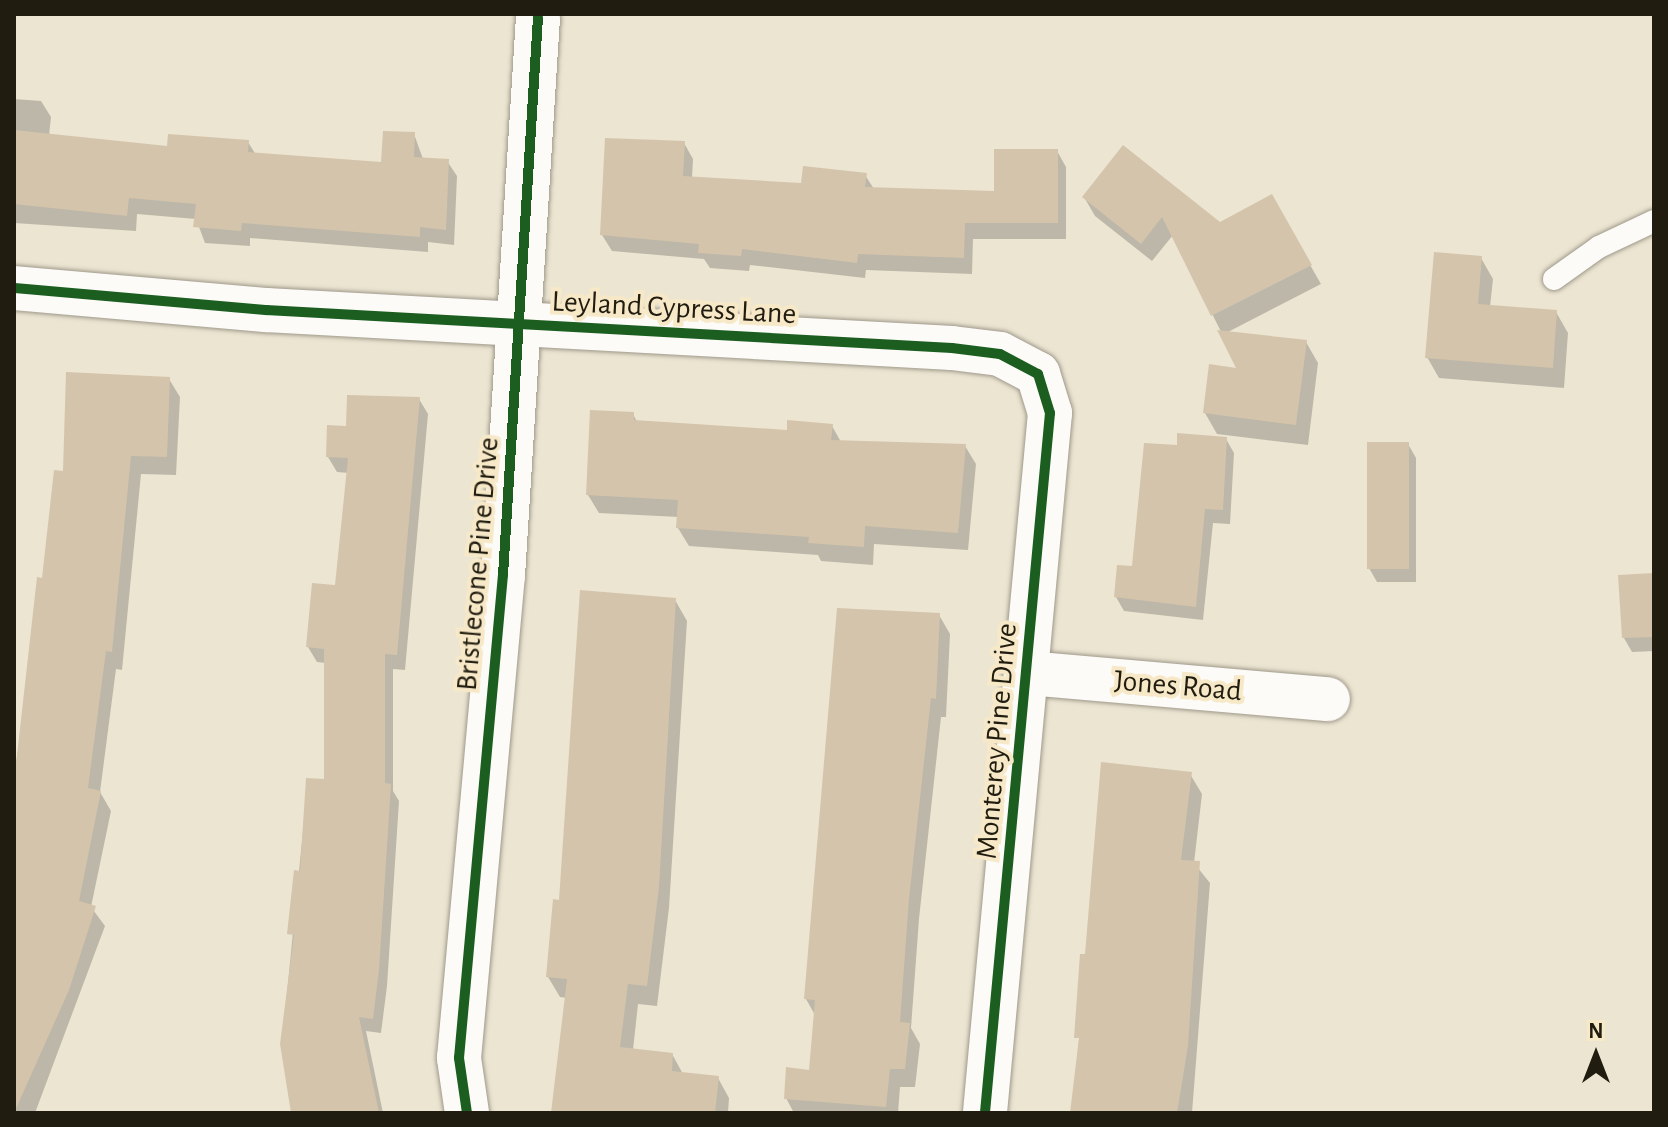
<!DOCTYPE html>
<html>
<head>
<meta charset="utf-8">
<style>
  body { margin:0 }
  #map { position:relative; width:1668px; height:1127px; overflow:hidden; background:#ece5d2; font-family:"Alegreya Sans",sans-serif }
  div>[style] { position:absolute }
  .shadow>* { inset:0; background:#0003 }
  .building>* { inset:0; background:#d5c4ac }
  .roads { filter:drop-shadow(0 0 2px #9f998b) drop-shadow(0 0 2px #9f998b) }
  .service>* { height:22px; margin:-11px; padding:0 11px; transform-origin:11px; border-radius:11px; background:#fcfbf8 }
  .minor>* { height:44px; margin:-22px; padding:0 22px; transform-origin:22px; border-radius:22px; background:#fcfbf8 }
  .cycleway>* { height:10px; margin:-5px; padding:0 5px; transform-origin:5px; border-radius:5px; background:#1b5e20 }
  span { translate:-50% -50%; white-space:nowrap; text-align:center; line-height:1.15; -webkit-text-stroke:8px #f7e9c8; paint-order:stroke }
  .street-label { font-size:30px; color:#211c10 }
  .frame { position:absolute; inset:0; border:16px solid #211c10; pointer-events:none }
  .north { position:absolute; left:1556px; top:1015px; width:80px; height:80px; -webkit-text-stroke:6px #f7e9c8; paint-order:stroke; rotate:0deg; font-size:22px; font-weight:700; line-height:32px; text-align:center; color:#211c10 }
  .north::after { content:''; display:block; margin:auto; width:28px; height:36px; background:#211c10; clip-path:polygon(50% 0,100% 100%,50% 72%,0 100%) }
</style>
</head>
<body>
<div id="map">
  <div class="shadow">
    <i style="clip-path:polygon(14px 99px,41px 101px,51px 117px,49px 136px,169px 148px,248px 142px,256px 155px,383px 164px,414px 134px,423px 159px,447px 161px,457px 176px,454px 245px,428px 242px,428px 252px,250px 238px,250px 246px,205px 243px,196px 219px,137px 214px,136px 231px,14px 223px)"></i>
    <i style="clip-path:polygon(684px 143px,693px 159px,692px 178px,803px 185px,865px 175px,874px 189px,996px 194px,1057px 151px,1066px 167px,1066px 239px,973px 239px,972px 274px,866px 270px,865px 278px,750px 265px,749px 271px,710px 268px,704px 259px,612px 251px,602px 235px)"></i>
    <i style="clip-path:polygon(1084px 197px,1220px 224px,1271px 197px,1321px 284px,1226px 333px,1306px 342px,1318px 363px,1308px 445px,1217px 434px,1205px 413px,1240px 370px,1173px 235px,1152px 261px,1095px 216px)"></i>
    <i style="clip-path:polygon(1481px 258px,1493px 279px,1490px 307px,1556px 312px,1568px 333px,1564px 388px,1439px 378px,1427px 357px)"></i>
    <i style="clip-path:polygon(169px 379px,180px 397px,176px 475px,141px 474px,122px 670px,116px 669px,100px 792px,111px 811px,91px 907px,105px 926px,35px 1113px,14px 1113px,14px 775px,64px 474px)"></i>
    <i style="clip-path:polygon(419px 399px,428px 414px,405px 670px,393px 669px,393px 791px,399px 801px,387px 986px,381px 1033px,366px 1031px,383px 1113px,294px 1113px,282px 1044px,308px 780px,326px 781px,326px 663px,317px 662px,308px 647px,337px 587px,349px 473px,337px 472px,328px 457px,348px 428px)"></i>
    <i style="clip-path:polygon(633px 414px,637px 422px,789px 432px,832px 426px,841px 442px,965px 446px,976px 464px,968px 550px,874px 544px,873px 565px,821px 561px,818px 555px,689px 546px,678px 528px,679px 517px,599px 513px,588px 495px)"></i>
    <i style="clip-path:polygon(1226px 439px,1234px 453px,1230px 524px,1213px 523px,1203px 620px,1124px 611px,1116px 597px,1134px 568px,1179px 447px)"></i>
    <i style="clip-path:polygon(1408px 444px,1416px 458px,1416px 582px,1377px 582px,1369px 568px)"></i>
    <i style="clip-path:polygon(1654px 575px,1654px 651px,1632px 652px,1624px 638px)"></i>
    <i style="clip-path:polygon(675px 600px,687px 621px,669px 908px,657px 1006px,638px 1004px,633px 1050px,672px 1054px,683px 1074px,718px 1078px,729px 1098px,728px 1113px,553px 1113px,567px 998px,560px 997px,548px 977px,561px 902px)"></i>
    <i style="clip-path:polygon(939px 615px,950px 634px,946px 717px,941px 717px,919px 919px,911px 1028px,920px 1044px,915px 1087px,900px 1087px,898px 1113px,794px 1113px,786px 1098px,811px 1072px,815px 1015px,806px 999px)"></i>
    <i style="clip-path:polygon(1190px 774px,1202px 794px,1194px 863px,1210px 883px,1192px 1113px,1072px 1113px,1087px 956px)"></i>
  </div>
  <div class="building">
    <i style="clip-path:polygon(14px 130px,167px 146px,168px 134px,249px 140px,248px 152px,381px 162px,383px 131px,415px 132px,414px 157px,449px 159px,446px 230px,420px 227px,420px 237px,242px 223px,241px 231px,193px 227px,196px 204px,129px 198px,127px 216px,14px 204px)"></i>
    <i style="clip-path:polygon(605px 138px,685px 141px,683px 176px,801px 183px,803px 166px,867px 173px,865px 187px,994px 191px,994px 149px,1058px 149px,1058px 223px,965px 223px,964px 258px,858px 254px,857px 263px,742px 249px,741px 256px,698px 253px,699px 244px,600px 235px)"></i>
    <i style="clip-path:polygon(1123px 145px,1220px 222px,1272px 194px,1312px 265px,1211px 316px,1162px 217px,1141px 244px,1082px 197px)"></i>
    <i style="clip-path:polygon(1434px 252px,1482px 256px,1478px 304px,1557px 310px,1553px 368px,1425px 358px)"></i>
    <i style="clip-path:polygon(1217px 330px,1307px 340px,1296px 425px,1203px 413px,1209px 364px,1236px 368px)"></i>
    <i style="clip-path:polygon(66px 372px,170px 377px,167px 457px,131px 456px,112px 652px,106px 651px,88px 788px,101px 791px,79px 901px,96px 906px,69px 990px,14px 1113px,14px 782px,37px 577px,42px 578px,54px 470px,63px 471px)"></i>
    <i style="clip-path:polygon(347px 395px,420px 397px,397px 655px,385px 654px,385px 783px,391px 784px,379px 970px,373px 1019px,359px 1017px,379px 1113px,291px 1113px,280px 1044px,294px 935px,287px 934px,294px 870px,300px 871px,306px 778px,324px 779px,324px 649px,306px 647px,312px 583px,335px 585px,348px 458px,326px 457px,327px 425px,346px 426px)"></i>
    <i style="clip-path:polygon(590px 410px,634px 412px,634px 420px,787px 430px,787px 420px,833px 424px,831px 440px,966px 444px,958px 533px,865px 526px,864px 547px,808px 543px,809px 537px,676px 528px,678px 500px,586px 495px)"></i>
    <i style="clip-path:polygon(1177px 433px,1227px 437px,1223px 510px,1205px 509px,1196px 607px,1114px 597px,1117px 565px,1132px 566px,1144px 443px,1177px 445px)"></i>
    <i style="clip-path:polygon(1367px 442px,1409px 442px,1409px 569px,1367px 569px)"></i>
    <i style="clip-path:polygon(1654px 573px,1654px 637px,1622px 638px,1618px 575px)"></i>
    <i style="clip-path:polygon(580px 590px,676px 598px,659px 887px,647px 986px,628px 984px,620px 1047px,673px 1053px,672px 1071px,719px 1076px,715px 1113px,551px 1113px,567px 979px,546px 977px,553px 899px,559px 900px)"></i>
    <i style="clip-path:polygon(837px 608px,940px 613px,936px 699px,931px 698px,909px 899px,900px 1022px,910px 1023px,905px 1069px,890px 1069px,886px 1107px,784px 1099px,786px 1067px,809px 1070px,815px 1000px,804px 999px)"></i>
    <i style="clip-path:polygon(1101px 762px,1192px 772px,1181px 860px,1200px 861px,1188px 1046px,1177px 1113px,1070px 1113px,1079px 1038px,1074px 1038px,1080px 954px,1085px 954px)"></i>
  </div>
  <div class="roads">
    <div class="service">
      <i style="left:1554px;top:279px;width:55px;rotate:-35.4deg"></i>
      <i style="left:1599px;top:247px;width:61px;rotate:-25.3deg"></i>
    </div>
    <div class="minor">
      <i style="left:14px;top:288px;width:253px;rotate:5deg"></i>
      <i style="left:266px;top:310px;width:687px;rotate:3.17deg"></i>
      <i style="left:952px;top:348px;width:48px;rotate:7.1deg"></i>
      <i style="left:1000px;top:354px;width:43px;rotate:27.8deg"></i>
      <i style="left:1038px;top:374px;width:41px;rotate:72.9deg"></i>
      <i style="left:1050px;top:413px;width:703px;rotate:95.31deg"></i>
      <i style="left:1028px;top:673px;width:301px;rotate:5deg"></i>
      <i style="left:467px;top:1113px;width:56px;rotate:-98.3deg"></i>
      <i style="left:459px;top:1058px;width:485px;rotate:-84.8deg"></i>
      <i style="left:503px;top:575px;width:559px;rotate:-86.41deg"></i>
    </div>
  </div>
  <div class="cycleway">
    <i style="left:14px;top:288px;width:253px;rotate:5deg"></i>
    <i style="left:266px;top:310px;width:687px;rotate:3.17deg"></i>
    <i style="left:952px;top:348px;width:48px;rotate:7.1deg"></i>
    <i style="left:1000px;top:354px;width:43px;rotate:27.8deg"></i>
    <i style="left:1038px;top:374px;width:41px;rotate:72.9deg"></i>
    <i style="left:1050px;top:413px;width:703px;rotate:95.31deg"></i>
    <i style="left:467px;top:1113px;width:56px;rotate:-98.3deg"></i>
    <i style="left:459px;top:1058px;width:485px;rotate:-84.8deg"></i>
    <i style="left:503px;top:575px;width:559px;rotate:-86.41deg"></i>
  </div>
  <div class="street-label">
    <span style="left:674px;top:308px;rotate:3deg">Leyland Cypress Lane</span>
    <span style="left:478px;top:564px;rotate:-85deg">Bristlecone Pine Drive</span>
    <span style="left:1178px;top:686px;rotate:5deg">Jones Road</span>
    <span style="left:997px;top:741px;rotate:-85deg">Monterey Pine Drive</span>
  </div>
  <div class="frame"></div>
  <div class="north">N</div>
</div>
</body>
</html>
